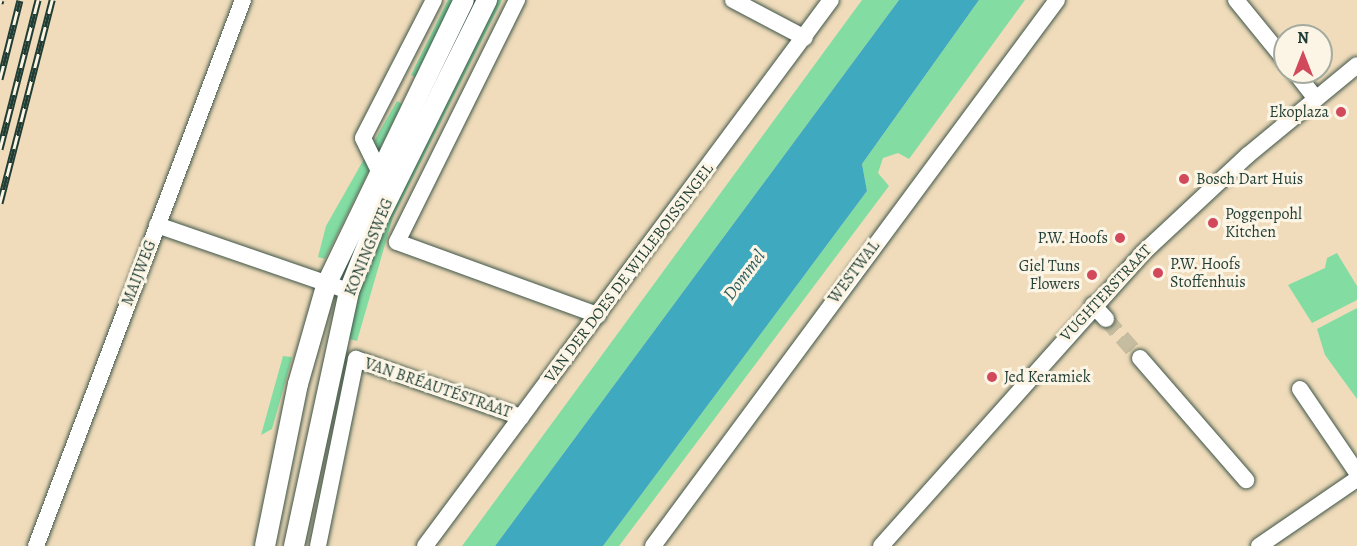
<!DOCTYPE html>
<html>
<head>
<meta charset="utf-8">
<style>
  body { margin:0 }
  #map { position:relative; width:1357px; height:546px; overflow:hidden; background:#f0dcbb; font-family:Alegreya,serif }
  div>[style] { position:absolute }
  .green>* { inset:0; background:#83dda3 }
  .water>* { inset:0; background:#3fa9bf }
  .minor-tunnel>* { height:16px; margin-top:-8px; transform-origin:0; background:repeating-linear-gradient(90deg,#c6bca0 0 16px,transparent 0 24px) }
  .roads { filter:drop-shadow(0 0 2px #3e5548) drop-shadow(0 0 2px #3e5548) }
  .minor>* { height:16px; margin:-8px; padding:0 8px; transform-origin:8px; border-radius:8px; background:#fff }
  .tertiary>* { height:20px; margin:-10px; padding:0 10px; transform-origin:10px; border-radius:10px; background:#fff }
  .rail>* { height:7px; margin-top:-3.5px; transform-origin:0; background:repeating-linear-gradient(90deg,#fcf5e5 0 14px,#1f3d34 0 28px); box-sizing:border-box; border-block:2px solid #1f3d34 }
  .dots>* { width:16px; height:16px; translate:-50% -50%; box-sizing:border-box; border:3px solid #fcf5e5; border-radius:50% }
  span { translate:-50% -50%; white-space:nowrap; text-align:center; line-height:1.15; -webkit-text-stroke:6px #fcf5e5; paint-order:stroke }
  .poi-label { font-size:16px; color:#1f3d34 }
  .right { translate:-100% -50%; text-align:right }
  .left { translate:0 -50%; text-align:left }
  .street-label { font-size:16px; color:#1f3d34 }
  .water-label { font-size:18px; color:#295d5e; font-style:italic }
  .north { position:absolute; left:1273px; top:24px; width:60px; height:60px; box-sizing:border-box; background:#fcf5e5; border:2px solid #a4ab9e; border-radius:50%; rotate:0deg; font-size:16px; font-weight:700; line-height:24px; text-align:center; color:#1f3d34 }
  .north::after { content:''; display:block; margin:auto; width:21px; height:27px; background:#d1495b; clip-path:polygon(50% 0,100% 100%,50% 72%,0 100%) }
</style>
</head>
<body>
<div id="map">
  <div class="green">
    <i style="clip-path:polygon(448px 0,456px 0,417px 78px,411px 75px)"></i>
    <i style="clip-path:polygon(494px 0,502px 0,393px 217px,357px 341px,346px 338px,367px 258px)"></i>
    <i style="clip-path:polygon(862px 0,899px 0,495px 546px,462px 546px)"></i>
    <i style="clip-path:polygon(979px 0,1025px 0,909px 159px,898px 153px,883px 158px,878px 173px,889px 186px,619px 546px,603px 546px,867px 191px,862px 164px)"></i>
    <i style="clip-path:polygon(397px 101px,402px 104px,325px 259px,318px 257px,326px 226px)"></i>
    <i style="clip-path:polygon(1337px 253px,1357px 286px,1357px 300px,1312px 323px,1288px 285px,1325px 268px,1327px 258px)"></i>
    <i style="clip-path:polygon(1357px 308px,1357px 399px,1325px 355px,1317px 329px)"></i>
    <i style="clip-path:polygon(283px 356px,292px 357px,290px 365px,272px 429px,261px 435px)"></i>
  </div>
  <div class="water">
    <i style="clip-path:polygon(899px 0,979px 0,862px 164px,867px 191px,603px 546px,495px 546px)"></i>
  </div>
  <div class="minor-tunnel">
    <i style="left:1106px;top:319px;width:52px;rotate:48.9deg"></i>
  </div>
  <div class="roads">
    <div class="minor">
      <i style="left:517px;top:0;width:270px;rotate:116.4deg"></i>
      <i style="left:397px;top:242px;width:214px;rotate:20deg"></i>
      <i style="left:733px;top:0;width:81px;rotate:27.8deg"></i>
      <i style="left:1236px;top:0;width:77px;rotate:50.8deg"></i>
      <i style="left:1295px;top:72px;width:34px;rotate:52deg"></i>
      <i style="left:378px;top:169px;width:34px;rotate:-116deg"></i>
      <i style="left:363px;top:138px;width:155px;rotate:-62.8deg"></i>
      <i style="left:157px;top:225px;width:203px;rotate:19deg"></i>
      <i style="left:1093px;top:305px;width:19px;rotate:47deg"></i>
      <i style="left:1140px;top:358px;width:162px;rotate:49deg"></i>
      <i style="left:1300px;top:389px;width:102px;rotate:55.8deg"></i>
      <i style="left:36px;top:546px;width:584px;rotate:-69.24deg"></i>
      <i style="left:318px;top:546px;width:191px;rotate:-78.5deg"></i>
      <i style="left:356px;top:359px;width:175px;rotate:19.4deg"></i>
      <i style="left:425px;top:546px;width:680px;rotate:-53.37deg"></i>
      <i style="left:653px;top:546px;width:679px;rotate:-53.5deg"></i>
      <i style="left:881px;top:546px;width:394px;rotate:-48.2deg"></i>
      <i style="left:1144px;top:252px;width:142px;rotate:-43deg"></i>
      <i style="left:1248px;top:155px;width:141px;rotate:-39.5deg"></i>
      <i style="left:1259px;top:546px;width:119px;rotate:-34.4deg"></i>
    </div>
    <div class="tertiary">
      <i style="left:265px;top:546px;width:165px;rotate:-78.5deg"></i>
      <i style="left:298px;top:384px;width:105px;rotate:-74deg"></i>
      <i style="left:327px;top:283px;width:314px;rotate:-64.2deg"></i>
      <i style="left:294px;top:546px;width:261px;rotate:-77.8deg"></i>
      <i style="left:349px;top:291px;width:73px;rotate:-68.3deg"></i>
      <i style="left:376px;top:223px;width:249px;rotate:-63.5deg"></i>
    </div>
  </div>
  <div class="rail">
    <i style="left:0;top:3px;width:3px;rotate:-72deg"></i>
    <i style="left:0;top:79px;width:81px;rotate:-75.8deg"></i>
    <i style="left:0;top:149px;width:154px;rotate:-75.7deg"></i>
    <i style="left:0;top:203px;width:210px;rotate:-75.6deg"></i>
  </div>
  <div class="dots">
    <i style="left:1341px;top:112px;background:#d1495b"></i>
    <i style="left:1184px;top:179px;background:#d1495b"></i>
    <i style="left:1213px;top:223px;background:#d1495b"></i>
    <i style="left:1120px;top:238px;background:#d1495b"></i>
    <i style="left:1158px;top:273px;background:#d1495b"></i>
    <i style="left:1092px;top:275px;background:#d1495b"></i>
    <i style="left:992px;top:377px;background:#d1495b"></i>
  </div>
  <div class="poi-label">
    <span class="right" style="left:1329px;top:112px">Ekoplaza</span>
    <span class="left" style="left:1196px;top:179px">Bosch Dart Huis</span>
    <span class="left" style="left:1225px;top:223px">Poggenpohl<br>Kitchen</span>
    <span class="right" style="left:1108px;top:238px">P.W. Hoofs</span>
    <span class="left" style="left:1170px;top:273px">P.W. Hoofs<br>Stoffenhuis</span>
    <span class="right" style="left:1080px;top:275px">Giel Tuns<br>Flowers</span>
    <span class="left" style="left:1004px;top:377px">Jed Keramiek</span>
  </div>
  <div class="street-label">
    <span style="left:369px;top:247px;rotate:-68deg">KONINGSWEG</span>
    <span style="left:854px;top:272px;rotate:-53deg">WESTWAL</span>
    <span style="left:139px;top:273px;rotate:-69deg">MAIJWEG</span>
    <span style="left:629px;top:273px;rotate:-53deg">VAN DER DOES DE WILLEBOISSINGEL</span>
    <span style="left:1106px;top:293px;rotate:-47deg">VUGHTERSTRAAT</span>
    <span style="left:438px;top:388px;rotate:19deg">VAN BRÉAUTÉSTRAAT</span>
  </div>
  <div class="water-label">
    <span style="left:744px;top:275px;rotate:-53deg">Dommel</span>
  </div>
  <div class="north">N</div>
</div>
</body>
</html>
